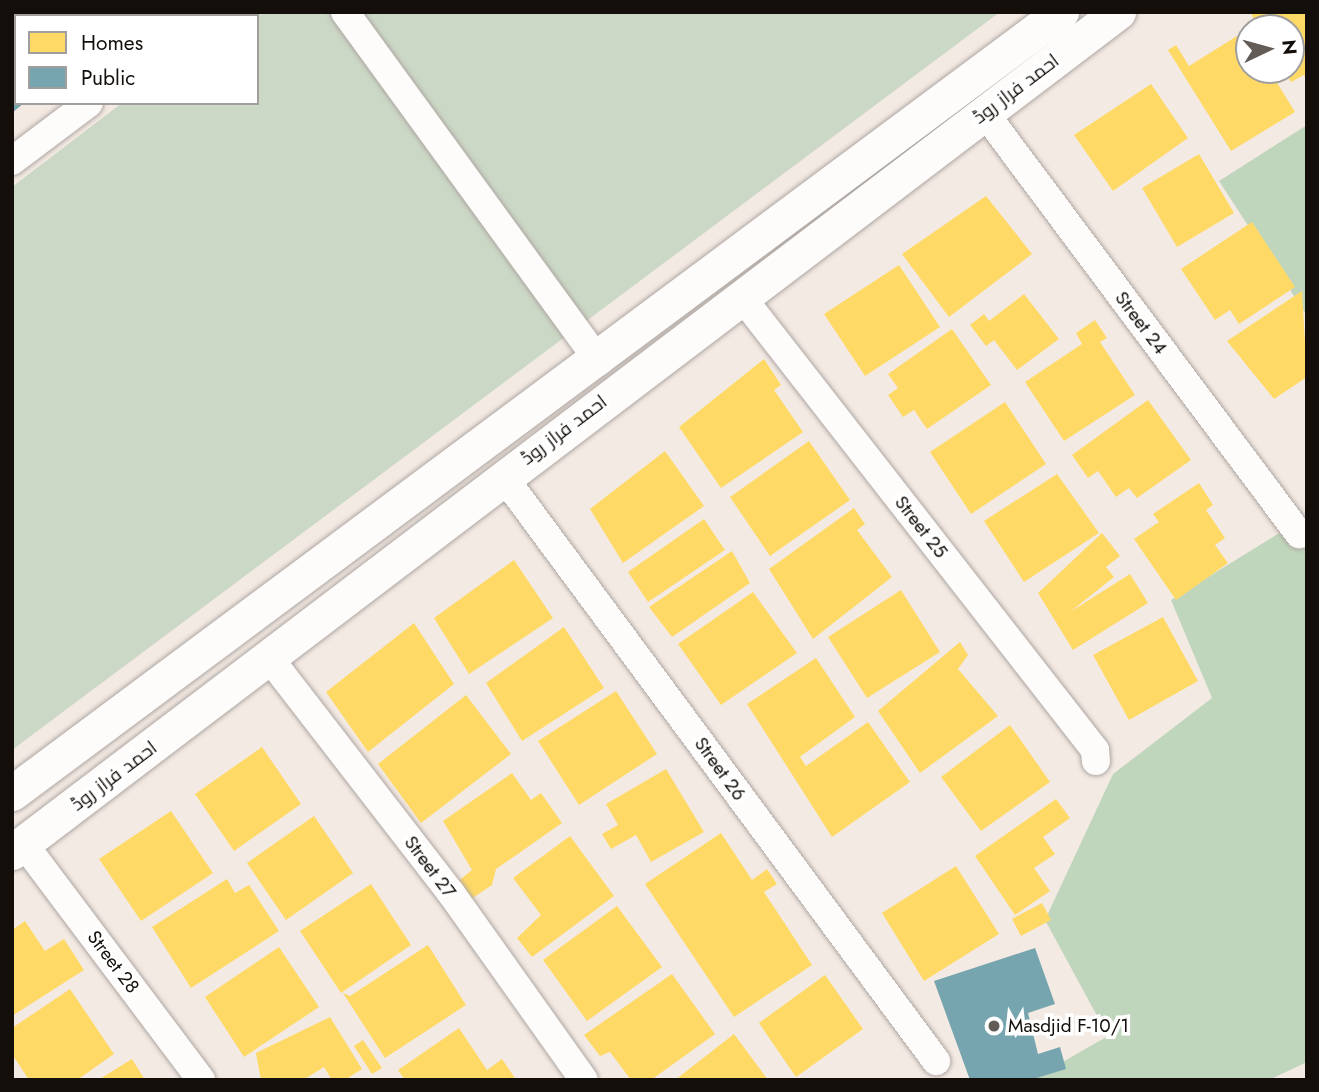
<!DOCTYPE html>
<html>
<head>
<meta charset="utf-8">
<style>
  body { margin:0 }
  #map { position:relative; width:1319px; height:1092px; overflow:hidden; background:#f4eae4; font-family:Jost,Cairo,sans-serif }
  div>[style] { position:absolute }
  .green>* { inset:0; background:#cbd8c6 }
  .forest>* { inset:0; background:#c0d6bc }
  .homes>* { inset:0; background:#ffd966 }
  .public>* { inset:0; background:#76a5af }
  .roads { filter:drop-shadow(0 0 2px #aea6a1) drop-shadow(0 0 2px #aea6a1) }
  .minor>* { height:28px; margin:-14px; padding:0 14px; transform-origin:14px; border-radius:14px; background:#fdfcfb }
  .major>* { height:35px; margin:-17.5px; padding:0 17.5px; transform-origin:17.5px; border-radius:17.5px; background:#fdfcfb }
  .dots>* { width:19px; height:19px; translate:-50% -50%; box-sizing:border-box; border:4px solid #fff; border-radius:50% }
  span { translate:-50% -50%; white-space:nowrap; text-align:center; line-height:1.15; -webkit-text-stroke:7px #fff; paint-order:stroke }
  .street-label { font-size:19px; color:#140e0a }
  .poi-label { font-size:19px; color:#140e0a }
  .left { translate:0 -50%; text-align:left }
  .frame { position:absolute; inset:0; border:14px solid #140e0a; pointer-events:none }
  .legend { position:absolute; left:14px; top:14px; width:245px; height:91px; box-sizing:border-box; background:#fff; border:2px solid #a19f9d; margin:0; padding:9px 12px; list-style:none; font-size:21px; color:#140e0a }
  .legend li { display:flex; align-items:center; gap:14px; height:35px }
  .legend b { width:35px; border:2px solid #a19f9d }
  .north { position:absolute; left:1235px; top:14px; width:70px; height:70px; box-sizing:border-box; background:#fff; border:2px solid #a19f9d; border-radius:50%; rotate:85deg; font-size:19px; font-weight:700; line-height:28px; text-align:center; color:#140e0a }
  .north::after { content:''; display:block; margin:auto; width:24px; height:32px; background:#625b56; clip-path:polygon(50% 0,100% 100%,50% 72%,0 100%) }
</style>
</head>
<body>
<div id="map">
  <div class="green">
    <i style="clip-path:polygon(241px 12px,1000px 12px,12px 750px,12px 187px,122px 103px,257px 103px,257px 16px,236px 16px)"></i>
  </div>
  <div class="forest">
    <i style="clip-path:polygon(1307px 125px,1307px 316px,1219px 181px)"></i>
    <i style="clip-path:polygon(1307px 516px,1307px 1062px,1269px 1080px,1031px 1080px,1108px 1036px,1045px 920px,1113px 774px,1212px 698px,1171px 600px)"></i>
  </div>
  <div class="homes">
    <i style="clip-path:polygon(1250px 12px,1307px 12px,1307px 80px,1304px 75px,1291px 82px,1283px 70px,1291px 70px,1291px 28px,1259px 28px)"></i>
    <i style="clip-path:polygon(1245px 31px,1249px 70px,1269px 70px,1295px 112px,1231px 151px,1168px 50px,1176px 45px,1189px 66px)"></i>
    <i style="clip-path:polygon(1151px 84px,1188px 138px,1113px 191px,1074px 135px)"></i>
    <i style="clip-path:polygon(1199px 154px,1234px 213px,1177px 247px,1142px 188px)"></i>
    <i style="clip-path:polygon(986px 196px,1032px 254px,949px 317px,902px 254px)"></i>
    <i style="clip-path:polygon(1252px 222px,1295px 287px,1239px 324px,1230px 310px,1215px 320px,1181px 269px)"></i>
    <i style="clip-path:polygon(899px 265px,940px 327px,865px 376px,824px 314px)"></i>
    <i style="clip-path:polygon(1302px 291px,1307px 377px,1274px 399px,1227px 341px)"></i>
    <i style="clip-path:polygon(1024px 294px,1059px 339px,1017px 370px,994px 340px,986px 346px,970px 325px,984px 314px,989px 321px)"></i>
    <i style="clip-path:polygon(1095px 320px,1107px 338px,1100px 342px,1135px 395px,1064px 441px,1025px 382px,1082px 344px,1076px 333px)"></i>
    <i style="clip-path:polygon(952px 329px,991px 385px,927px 429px,914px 410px,903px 417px,888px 395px,898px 388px,888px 374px)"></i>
    <i style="clip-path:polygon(764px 359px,781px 385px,774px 390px,803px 432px,721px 488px,679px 427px)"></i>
    <i style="clip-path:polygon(1148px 400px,1191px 460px,1137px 498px,1129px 488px,1116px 497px,1098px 471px,1088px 478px,1072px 455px)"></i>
    <i style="clip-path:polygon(1005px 402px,1046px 464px,971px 514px,930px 452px)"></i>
    <i style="clip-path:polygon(809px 441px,850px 500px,770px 556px,730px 497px)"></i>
    <i style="clip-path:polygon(665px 451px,704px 506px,623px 563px,590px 509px)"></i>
    <i style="clip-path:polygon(1057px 474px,1099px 533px,1024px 582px,984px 521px)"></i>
    <i style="clip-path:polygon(1199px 483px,1213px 505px,1206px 510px,1225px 538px,1215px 545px,1228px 563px,1176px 600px,1134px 539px,1159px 522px,1153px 514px)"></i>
    <i style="clip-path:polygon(854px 508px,865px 524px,857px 530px,892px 577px,813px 639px,769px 569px)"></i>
    <i style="clip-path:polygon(704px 519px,725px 550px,648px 602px,628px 572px)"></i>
    <i style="clip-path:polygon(1102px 533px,1120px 556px,1106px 567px,1114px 577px,1070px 612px,1130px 574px,1148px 603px,1073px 650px,1038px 593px)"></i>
    <i style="clip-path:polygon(732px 551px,750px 583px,672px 637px,649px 607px)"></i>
    <i style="clip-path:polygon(514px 560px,553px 618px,469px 674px,434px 618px)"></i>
    <i style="clip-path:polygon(901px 590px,940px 652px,867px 698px,828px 637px)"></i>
    <i style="clip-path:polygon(753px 592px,797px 653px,721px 705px,678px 644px)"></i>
    <i style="clip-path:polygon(1163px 617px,1198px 681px,1129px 720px,1093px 655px)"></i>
    <i style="clip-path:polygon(414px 623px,454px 684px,368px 752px,326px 692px)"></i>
    <i style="clip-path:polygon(564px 627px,604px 688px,522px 741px,486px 683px)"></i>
    <i style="clip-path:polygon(960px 642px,968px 655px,958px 669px,998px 716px,920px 773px,878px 711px)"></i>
    <i style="clip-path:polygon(816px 658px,855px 717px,790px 764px,800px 757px,806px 766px,868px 722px,910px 782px,832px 837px,747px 704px)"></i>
    <i style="clip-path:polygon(616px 691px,657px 754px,579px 805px,538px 741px)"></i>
    <i style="clip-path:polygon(466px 695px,511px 754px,421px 823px,378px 764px)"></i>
    <i style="clip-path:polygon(1010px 725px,1050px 782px,981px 831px,941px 777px)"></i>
    <i style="clip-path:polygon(262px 747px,301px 804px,234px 851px,195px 794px)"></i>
    <i style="clip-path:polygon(666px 769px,704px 832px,651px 862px,636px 835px,611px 849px,602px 834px,618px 825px,606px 804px)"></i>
    <i style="clip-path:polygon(512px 773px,531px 800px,541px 793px,562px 823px,496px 869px,492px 885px,468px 901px,456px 883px,472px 870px,443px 821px)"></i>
    <i style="clip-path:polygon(1056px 799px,1070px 818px,1043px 837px,1055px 854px,1034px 868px,1050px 891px,1015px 915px,975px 856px)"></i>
    <i style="clip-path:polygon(171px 811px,213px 873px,141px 921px,99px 859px)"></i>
    <i style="clip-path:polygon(314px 816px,353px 873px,286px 920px,247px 863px)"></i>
    <i style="clip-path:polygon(721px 833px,752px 880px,767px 869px,777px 884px,764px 892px,812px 965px,734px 1017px,645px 884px)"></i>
    <i style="clip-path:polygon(570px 836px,614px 896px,532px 957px,517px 938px,541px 915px,513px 878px)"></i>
    <i style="clip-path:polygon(956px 866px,999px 934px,924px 981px,882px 913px)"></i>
    <i style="clip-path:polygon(227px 879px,235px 893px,249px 885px,279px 931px,191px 988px,152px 927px)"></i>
    <i style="clip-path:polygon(371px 884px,411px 945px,341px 993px,300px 931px)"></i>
    <i style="clip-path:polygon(1042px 903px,1051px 920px,1021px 936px,1012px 919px)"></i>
    <i style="clip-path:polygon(617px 906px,662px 967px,587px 1021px,543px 960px)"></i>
    <i style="clip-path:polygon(25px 921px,45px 951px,64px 939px,84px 970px,12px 1016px,12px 930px)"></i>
    <i style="clip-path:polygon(428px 945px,466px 1005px,385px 1058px,343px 993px,350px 996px)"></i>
    <i style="clip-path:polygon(279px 947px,319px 1007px,244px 1057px,205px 997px)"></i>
    <i style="clip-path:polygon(672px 974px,715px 1034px,651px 1080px,631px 1080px,610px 1052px,600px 1056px,584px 1035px)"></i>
    <i style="clip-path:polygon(825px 975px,863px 1029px,796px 1077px,759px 1023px)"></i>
    <i style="clip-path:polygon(70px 989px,114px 1054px,77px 1080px,29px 1080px,12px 1054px,12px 1028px)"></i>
    <i style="clip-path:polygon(330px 1017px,362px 1069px,345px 1080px,332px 1080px,324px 1067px,303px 1080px,261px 1080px,256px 1053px)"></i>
    <i style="clip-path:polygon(459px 1028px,487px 1070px,502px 1059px,515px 1078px,405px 1080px,398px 1070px)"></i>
    <i style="clip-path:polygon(734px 1034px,768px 1080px,675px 1080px)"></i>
    <i style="clip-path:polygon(363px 1040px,382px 1068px,372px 1074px,354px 1046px)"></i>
    <i style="clip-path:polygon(132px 1059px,145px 1080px,98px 1080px)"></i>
  </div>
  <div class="public">
    <i style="clip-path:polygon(12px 12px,99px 16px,16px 16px,16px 103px,24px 103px,12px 113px)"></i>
    <i style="clip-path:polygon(1035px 948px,1055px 1004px,1028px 1013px,1038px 1054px,1060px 1047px,1066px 1069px,1030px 1080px,970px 1080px,934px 981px)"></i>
  </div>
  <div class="roads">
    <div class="minor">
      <i style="left:345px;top:12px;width:432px;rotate:54deg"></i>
      <i style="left:204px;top:16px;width:6px;rotate:-45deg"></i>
      <i style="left:984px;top:112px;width:527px;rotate:53.26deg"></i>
      <i style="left:12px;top:161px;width:96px;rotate:-37deg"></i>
      <i style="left:741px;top:296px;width:576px;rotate:52.06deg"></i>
      <i style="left:1095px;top:750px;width:11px;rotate:85deg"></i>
      <i style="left:503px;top:476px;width:728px;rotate:53.49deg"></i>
      <i style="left:270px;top:659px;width:296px;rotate:52.3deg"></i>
      <i style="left:451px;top:893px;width:229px;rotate:54.6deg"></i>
      <i style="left:24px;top:844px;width:295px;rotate:53.1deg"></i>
    </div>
    <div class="major">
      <i style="left:12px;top:793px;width:1308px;rotate:-36.67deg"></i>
      <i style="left:12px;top:852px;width:1389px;rotate:-37.22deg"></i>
    </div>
  </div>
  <div class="dots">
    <i style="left:994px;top:1026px;background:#625b56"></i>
  </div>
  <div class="street-label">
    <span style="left:1016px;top:89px;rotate:-37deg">احمد فراز روڈ</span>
    <span style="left:1141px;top:323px;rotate:53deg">Street 24</span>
    <span style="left:564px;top:430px;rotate:-37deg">احمد فراز روڈ</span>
    <span style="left:921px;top:527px;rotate:52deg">Street 25</span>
    <span style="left:720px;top:769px;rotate:54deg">Street 26</span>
    <span style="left:114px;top:776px;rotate:-37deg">احمد فراز روڈ</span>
    <span style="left:430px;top:867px;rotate:53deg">Street 27</span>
    <span style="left:113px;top:962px;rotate:53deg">Street 28</span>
  </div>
  <div class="poi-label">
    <span class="left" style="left:1008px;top:1026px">Masdjid F-10/1</span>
  </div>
  <div class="frame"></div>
  <ul class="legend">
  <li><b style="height:19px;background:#ffd966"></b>Homes</li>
  <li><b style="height:19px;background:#76a5af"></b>Public</li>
  </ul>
  <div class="north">N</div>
</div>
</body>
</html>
